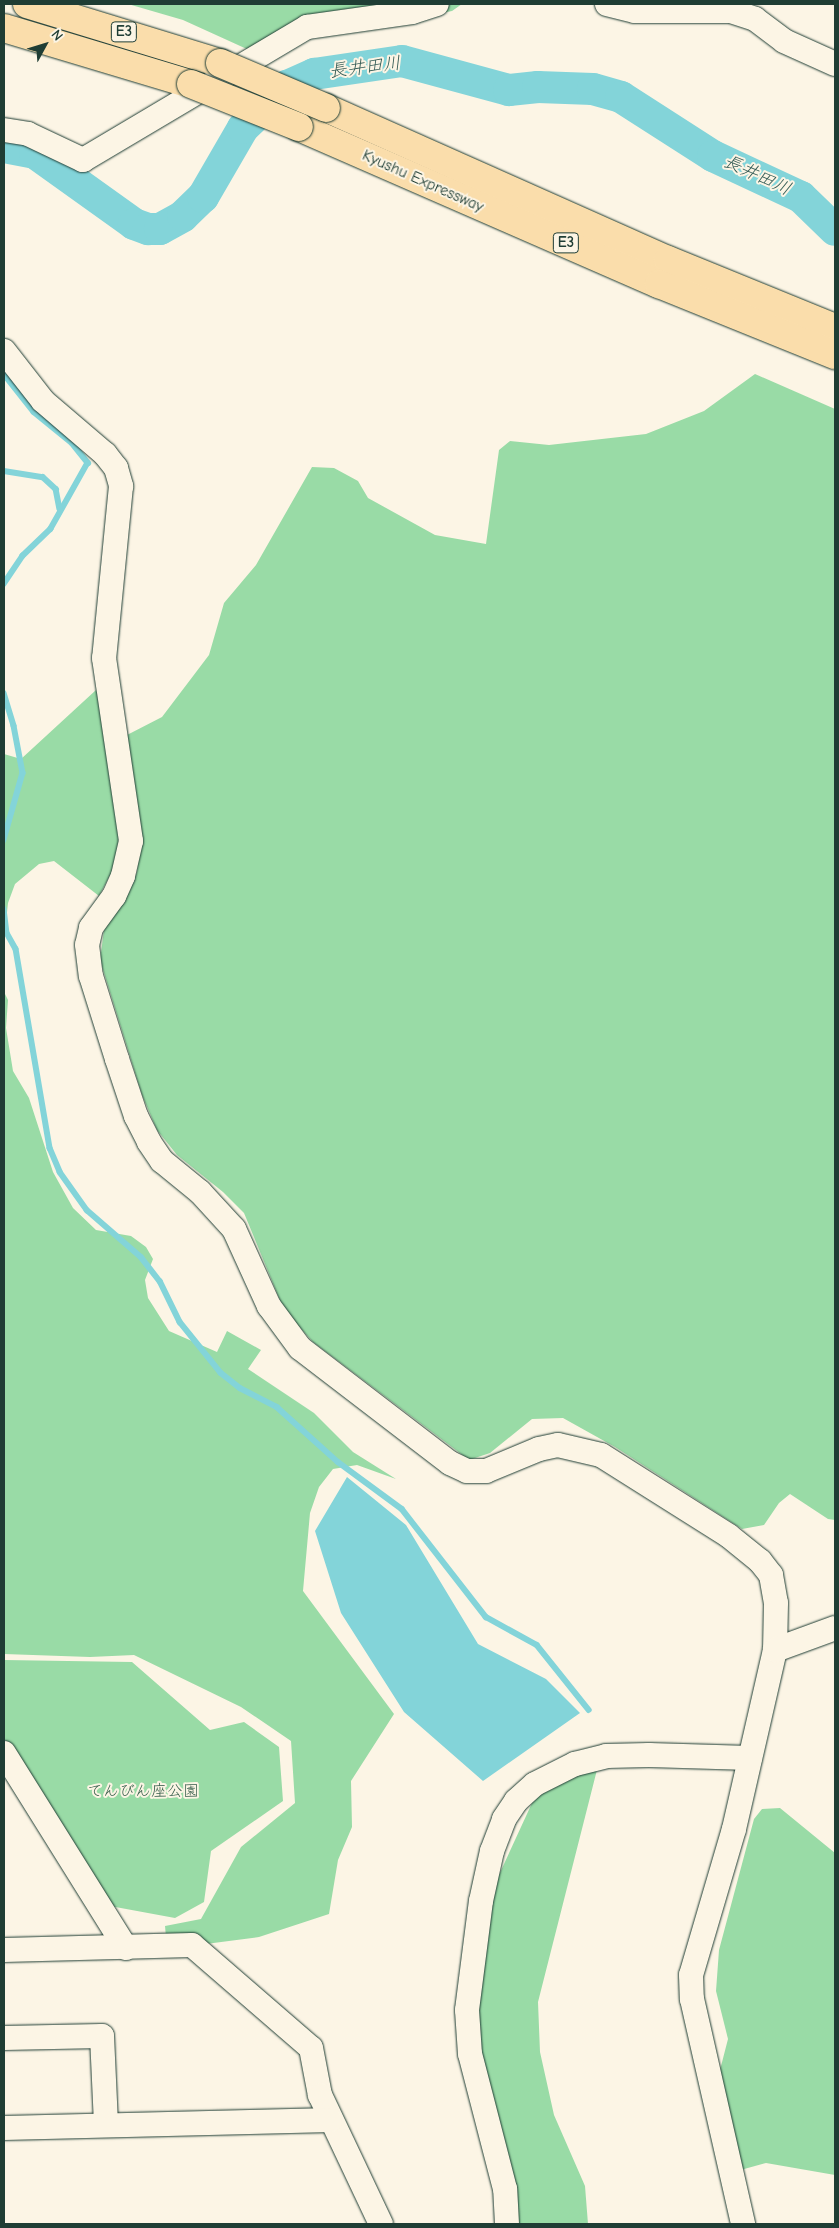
<!DOCTYPE html>
<html>
<head>
<meta charset="utf-8">
<style>
  body { margin:0 }
  #map { position:relative; width:839px; height:2228px; overflow:hidden; background:#fcf5e5; font-family:"Comic Neue","Klee One",sans-serif }
  div>[style] { position:absolute }
  .green>* { inset:0; background:#99dba6 }
  .water>* { inset:0; background:#83d4d9 }
  .stream>* { height:5.5px; margin:-2.75px; padding:0 2.75px; transform-origin:2.75px; border-radius:2.75px; background:#83d4d9 }
  .river>* { height:32px; margin:-16px; padding:0 16px; transform-origin:16px; border-radius:16px; background:#83d4d9 }
  .roads { filter:drop-shadow(0 0 1px #1f3d34) drop-shadow(0 0 1px #1f3d34) }
  .minor>* { height:24px; margin:-12px; padding:0 12px; transform-origin:12px; border-radius:12px; background:#fcf5e5 }
  .highway>* { height:28px; margin:-14px; padding:0 14px; transform-origin:14px; border-radius:14px; background:#faddab }
  .bridges { filter:drop-shadow(0 0 1px #1f3d34) drop-shadow(0 0 1px #1f3d34) }
  .highway-bridge>* { height:28px; margin:-14px; padding:0 14px; transform-origin:14px; border-radius:14px; background:#faddab }
  span { translate:-50% -50%; white-space:nowrap; text-align:center; line-height:1.15; -webkit-text-stroke:4px #fcf5e5; paint-order:stroke }
  .shield-label span { padding:1px 4px; background:#fcf5e5; border:1px solid; border-radius:4px; -webkit-text-stroke-width:0 }
  .shield-label { font-size:15px; color:#1f3d34; font-weight:700 }
  .street-label { font-size:16px; color:#1f3d34 }
  .park-label { font-size:16px; color:#375d4b }
  .water-label { font-size:18px; color:#335b55; font-style:italic }
  .frame { position:absolute; inset:0; border:5px solid #1f3d34; pointer-events:none }
  .north { position:absolute; left:20px; top:20px; width:50px; height:50px; -webkit-text-stroke:4px #fcf5e5; paint-order:stroke; rotate:51deg; font-size:14px; font-weight:700; line-height:20px; text-align:center; color:#1f3d34 }
  .north::after { content:''; display:block; margin:auto; width:18px; height:22px; background:#1f3d34; clip-path:polygon(50% 0,100% 100%,50% 72%,0 100%) }
</style>
</head>
<body>
<div id="map">
  <div class="green">
    <i style="clip-path:polygon(128px 4px,462px 4px,452px 11px,249px 50px,183px 20px)"></i>
    <i style="clip-path:polygon(755px 374px,835px 409px,835px 1520px,828px 1519px,790px 1494px,779px 1503px,764px 1525px,742px 1529px,615px 1447px,563px 1418px,532px 1419px,490px 1453px,469px 1460px,313px 1342px,284px 1310px,244px 1213px,223px 1192px,177px 1155px,157px 1130px,142px 1095px,100px 960px,104px 930px,130px 890px,137px 872px,140px 844px,127px 735px,162px 717px,209px 655px,224px 603px,256px 565px,312px 467px,334px 468px,358px 481px,368px 498px,435px 535px,486px 544px,499px 450px,510px 441px,549px 445px,646px 434px,704px 411px)"></i>
    <i style="clip-path:polygon(96px 690px,101px 700px,121px 839px,115px 866px,99px 896px,54px 861px,39px 864px,15px 884px,8px 903px,4px 940px,4px 754px,21px 759px)"></i>
    <i style="clip-path:polygon(4px 992px,8px 1000px,6px 1028px,13px 1071px,29px 1098px,53px 1172px,73px 1208px,96px 1230px,131px 1236px,146px 1247px,153px 1259px,145px 1280px,148px 1298px,169px 1331px,217px 1352px,227px 1331px,261px 1350px,248px 1369px,314px 1413px,353px 1452px,396px 1479px,357px 1465px,333px 1469px,319px 1487px,310px 1513px,303px 1591px,394px 1714px,351px 1781px,352px 1827px,338px 1860px,329px 1914px,259px 1937px,198px 1945px,166px 1937px,165px 1926px,201px 1919px,241px 1847px,295px 1803px,291px 1741px,241px 1707px,134px 1655px,90px 1657px,4px 1654px)"></i>
    <i style="clip-path:polygon(4px 1660px,132px 1662px,210px 1730px,244px 1722px,279px 1747px,283px 1801px,211px 1851px,204px 1902px,175px 1918px,110px 1906px,4px 1738px)"></i>
    <i style="clip-path:polygon(600px 1758px,538px 2002px,540px 2052px,554px 2115px,585px 2186px,588px 2224px,512px 2224px,474px 2080px,487px 1901px,538px 1790px)"></i>
    <i style="clip-path:polygon(780px 1808px,835px 1853px,835px 2175px,766px 2163px,737px 2171px,720px 2070px,728px 2039px,716px 1991px,719px 1950px,754px 1819px,762px 1809px)"></i>
  </div>
  <div class="water">
    <i style="clip-path:polygon(347px 1477px,406px 1525px,478px 1644px,546px 1679px,580px 1713px,483px 1781px,404px 1712px,341px 1613px,315px 1531px)"></i>
  </div>
  <div class="stream">
    <i style="left:4px;top:374px;width:48px;rotate:51.7deg"></i>
    <i style="left:34px;top:412px;width:49px;rotate:39.2deg"></i>
    <i style="left:72px;top:443px;width:26px;rotate:51deg"></i>
    <i style="left:88px;top:463px;width:76px;rotate:119.3deg"></i>
    <i style="left:51px;top:529px;width:39px;rotate:136deg"></i>
    <i style="left:23px;top:556px;width:34px;rotate:124deg"></i>
    <i style="left:4px;top:471px;width:39px;rotate:9deg"></i>
    <i style="left:43px;top:477px;width:18px;rotate:43deg"></i>
    <i style="left:56px;top:489px;width:20px;rotate:79deg"></i>
    <i style="left:4px;top:693px;width:34px;rotate:73deg"></i>
    <i style="left:14px;top:726px;width:48px;rotate:79.2deg"></i>
    <i style="left:23px;top:773px;width:70px;rotate:105.8deg"></i>
    <i style="left:4px;top:909px;width:24px;rotate:83deg"></i>
    <i style="left:7px;top:933px;width:18px;rotate:61deg"></i>
    <i style="left:16px;top:949px;width:202px;rotate:80.3deg"></i>
    <i style="left:50px;top:1148px;width:26px;rotate:67deg"></i>
    <i style="left:60px;top:1172px;width:47px;rotate:54.6deg"></i>
    <i style="left:87px;top:1210px;width:72px;rotate:41deg"></i>
    <i style="left:141px;top:1257px;width:31px;rotate:52deg"></i>
    <i style="left:160px;top:1281px;width:46px;rotate:64deg"></i>
    <i style="left:180px;top:1322px;width:65px;rotate:51.2deg"></i>
    <i style="left:221px;top:1373px;width:24px;rotate:38deg"></i>
    <i style="left:240px;top:1388px;width:42px;rotate:27.2deg"></i>
    <i style="left:277px;top:1407px;width:82px;rotate:42deg"></i>
    <i style="left:338px;top:1462px;width:79px;rotate:36.3deg"></i>
    <i style="left:402px;top:1509px;width:137px;rotate:52.1deg"></i>
    <i style="left:486px;top:1617px;width:58px;rotate:28.8deg"></i>
    <i style="left:537px;top:1645px;width:83px;rotate:51.3deg"></i>
  </div>
  <div class="river">
    <i style="left:4px;top:147px;width:32px;rotate:11deg"></i>
    <i style="left:35px;top:153px;width:122px;rotate:35.6deg"></i>
    <i style="left:134px;top:224px;width:15px;rotate:20deg"></i>
    <i style="left:148px;top:229px;width:12px"></i>
    <i style="left:160px;top:229px;width:26px;rotate:-29deg"></i>
    <i style="left:183px;top:216px;width:28px;rotate:-44deg"></i>
    <i style="left:203px;top:197px;width:80px;rotate:-59.9deg"></i>
    <i style="left:243px;top:128px;width:61px;rotate:-43.7deg"></i>
    <i style="left:287px;top:86px;width:30px;rotate:-24deg"></i>
    <i style="left:314px;top:74px;width:89px;rotate:-8.4deg"></i>
    <i style="left:402px;top:61px;width:111px;rotate:15.2deg"></i>
    <i style="left:509px;top:90px;width:29px;rotate:-6deg"></i>
    <i style="left:538px;top:87px;width:55px;rotate:2.1deg"></i>
    <i style="left:593px;top:89px;width:29px;rotate:16deg"></i>
    <i style="left:621px;top:97px;width:109px;rotate:32.7deg"></i>
    <i style="left:713px;top:156px;width:97px;rotate:25deg"></i>
    <i style="left:801px;top:197px;width:47px;rotate:44.1deg"></i>
  </div>
  <div class="roads">
    <div class="minor">
      <i style="left:607px;top:4px;width:29px;rotate:14deg"></i>
      <i style="left:635px;top:11px;width:96px"></i>
      <i style="left:731px;top:11px;width:25px;rotate:18deg"></i>
      <i style="left:755px;top:19px;width:36px;rotate:37deg"></i>
      <i style="left:784px;top:41px;width:56px;rotate:24.3deg"></i>
      <i style="left:4px;top:130px;width:24px;rotate:9deg"></i>
      <i style="left:28px;top:134px;width:61px;rotate:25.3deg"></i>
      <i style="left:83px;top:160px;width:261px;rotate:-30.7deg"></i>
      <i style="left:307px;top:27px;width:106px;rotate:-8.1deg"></i>
      <i style="left:412px;top:12px;width:26px;rotate:-18deg"></i>
      <i style="left:4px;top:351px;width:63px;rotate:52deg"></i>
      <i style="left:43px;top:401px;width:82px;rotate:40.5deg"></i>
      <i style="left:105px;top:454px;width:18px;rotate:52deg"></i>
      <i style="left:116px;top:468px;width:19px;rotate:74deg"></i>
      <i style="left:121px;top:486px;width:173px;rotate:95.6deg"></i>
      <i style="left:104px;top:658px;width:185px;rotate:81.6deg"></i>
      <i style="left:131px;top:841px;width:36px;rotate:103deg"></i>
      <i style="left:123px;top:876px;width:22px;rotate:114deg"></i>
      <i style="left:114px;top:896px;width:39px;rotate:126deg"></i>
      <i style="left:91px;top:928px;width:17px;rotate:103deg"></i>
      <i style="left:87px;top:945px;width:31px;rotate:83deg"></i>
      <i style="left:91px;top:976px;width:87px;rotate:72.6deg"></i>
      <i style="left:117px;top:1059px;width:60px;rotate:71.6deg"></i>
      <i style="left:136px;top:1116px;width:29px;rotate:63deg"></i>
      <i style="left:149px;top:1142px;width:23px;rotate:56deg"></i>
      <i style="left:162px;top:1161px;width:49px;rotate:39.2deg"></i>
      <i style="left:200px;top:1192px;width:50px;rotate:47.4deg"></i>
      <i style="left:234px;top:1229px;width:85px;rotate:65.6deg"></i>
      <i style="left:269px;top:1306px;width:52px;rotate:53.6deg"></i>
      <i style="left:300px;top:1348px;width:189px;rotate:37.5deg"></i>
      <i style="left:450px;top:1463px;width:19px;rotate:25deg"></i>
      <i style="left:467px;top:1471px;width:19px"></i>
      <i style="left:486px;top:1471px;width:57px;rotate:-22.5deg"></i>
      <i style="left:539px;top:1449px;width:19px;rotate:-12deg"></i>
      <i style="left:558px;top:1445px;width:44px;rotate:13.1deg"></i>
      <i style="left:601px;top:1455px;width:151px;rotate:32.3deg"></i>
      <i style="left:729px;top:1536px;width:40px;rotate:39deg"></i>
      <i style="left:760px;top:1561px;width:18px;rotate:52deg"></i>
      <i style="left:771px;top:1575px;width:28px;rotate:80deg"></i>
      <i style="left:776px;top:1603px;width:47px;rotate:91.2deg"></i>
      <i style="left:775px;top:1650px;width:184px;rotate:102.9deg"></i>
      <i style="left:734px;top:1829px;width:152px;rotate:106.4deg"></i>
      <i style="left:691px;top:1975px;width:24px;rotate:88deg"></i>
      <i style="left:692px;top:1999px;width:231px;rotate:77.2deg"></i>
      <i style="left:775px;top:1650px;width:64px;rotate:-20.1deg"></i>
      <i style="left:4px;top:1753px;width:230px;rotate:58deg"></i>
      <i style="left:4px;top:1950px;width:188px;rotate:-1.5deg"></i>
      <i style="left:192px;top:1945px;width:157px;rotate:40.9deg"></i>
      <i style="left:311px;top:2048px;width:48px;rotate:79.2deg"></i>
      <i style="left:320px;top:2095px;width:143px;rotate:64.7deg"></i>
      <i style="left:4px;top:2038px;width:98px;rotate:-1.2deg"></i>
      <i style="left:102px;top:2036px;width:89px;rotate:87.4deg"></i>
      <i style="left:4px;top:2128px;width:326px;rotate:-1.4deg"></i>
      <i style="left:507px;top:2224px;width:35px;rotate:-93deg"></i>
      <i style="left:505px;top:2189px;width:139px;rotate:-104.5deg"></i>
      <i style="left:470px;top:2054px;width:44px;rotate:-93.9deg"></i>
      <i style="left:467px;top:2010px;width:110px;rotate:-82.7deg"></i>
      <i style="left:481px;top:1901px;width:51px;rotate:-77.6deg"></i>
      <i style="left:492px;top:1851px;width:34px;rotate:-69deg"></i>
      <i style="left:504px;top:1819px;width:22px;rotate:-56deg"></i>
      <i style="left:516px;top:1801px;width:25px;rotate:-42deg"></i>
      <i style="left:535px;top:1784px;width:45px;rotate:-26.6deg"></i>
      <i style="left:575px;top:1764px;width:32px;rotate:-14deg"></i>
      <i style="left:606px;top:1756px;width:43px;rotate:-1.3deg"></i>
      <i style="left:649px;top:1755px;width:101px;rotate:1.7deg"></i>
    </div>
    <div class="highway">
      <i style="left:27px;top:4px;width:202px;rotate:17deg"></i>
      <i style="left:4px;top:28px;width:195px;rotate:16.7deg"></i>
      <i style="left:326px;top:108px;width:374px;rotate:24deg"></i>
      <i style="left:668px;top:260px;width:180px;rotate:22.2deg"></i>
      <i style="left:299px;top:127px;width:393px;rotate:23.6deg"></i>
      <i style="left:659px;top:284px;width:190px;rotate:22deg"></i>
    </div>
  </div>
  <div class="bridges">
    <div class="highway-bridge">
      <i style="left:220px;top:63px;width:115px;rotate:23deg"></i>
      <i style="left:191px;top:84px;width:116px;rotate:21.7deg"></i>
    </div>
  </div>
  <div class="shield-label">
    <span style="left:124px;top:32px">E3</span>
    <span style="left:566px;top:243px">E3</span>
  </div>
  <div class="street-label">
    <span style="left:423px;top:181px;rotate:24deg">Kyushu Expressway</span>
  </div>
  <div class="park-label">
    <span style="left:143px;top:1791px">てんびん座公園</span>
  </div>
  <div class="water-label">
    <span style="left:365px;top:68px;rotate:-7deg">長井田川</span>
    <span style="left:757px;top:176px;rotate:25deg">長井田川</span>
  </div>
  <div class="frame"></div>
  <div class="north">N</div>
</div>
</body>
</html>
